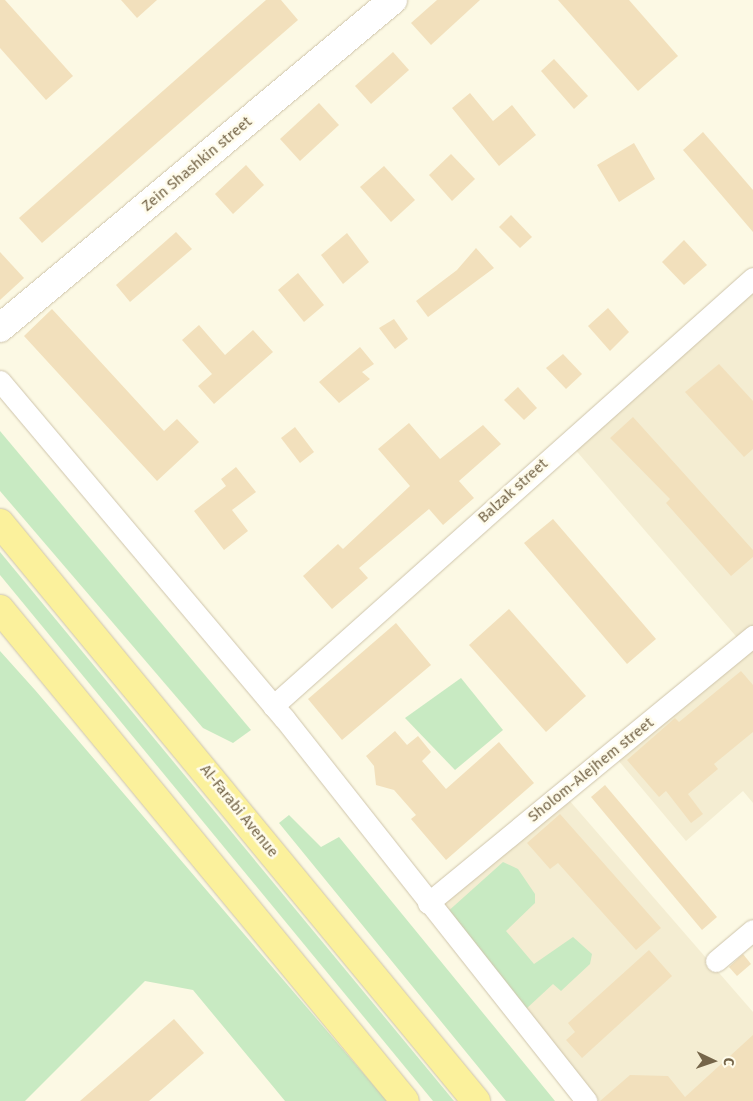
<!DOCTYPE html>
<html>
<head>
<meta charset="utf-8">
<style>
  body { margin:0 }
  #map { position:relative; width:753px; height:1101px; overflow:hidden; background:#fcf9e4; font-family:"Fira Sans",sans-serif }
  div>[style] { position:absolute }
  .residential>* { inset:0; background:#f4edd2 }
  .green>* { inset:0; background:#c8eac2 }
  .building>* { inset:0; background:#f2e0bc }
  .roads { filter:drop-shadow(0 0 1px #cec4ab) drop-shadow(0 0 1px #cec4ab) }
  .street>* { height:21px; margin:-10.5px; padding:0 10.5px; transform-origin:10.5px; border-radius:10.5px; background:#fff }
  .secondary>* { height:28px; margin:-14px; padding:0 14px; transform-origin:14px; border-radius:14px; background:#fff }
  .primary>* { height:28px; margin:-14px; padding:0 14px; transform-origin:14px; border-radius:14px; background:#fbf19c }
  span { translate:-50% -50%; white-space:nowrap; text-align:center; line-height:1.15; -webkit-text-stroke:5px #fffceb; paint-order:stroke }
  .street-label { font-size:15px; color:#756549 }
  .north { position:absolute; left:688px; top:1036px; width:50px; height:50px; -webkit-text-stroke:4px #fffceb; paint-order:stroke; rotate:93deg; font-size:14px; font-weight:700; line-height:20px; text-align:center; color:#756549 }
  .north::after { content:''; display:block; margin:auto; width:18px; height:22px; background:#756549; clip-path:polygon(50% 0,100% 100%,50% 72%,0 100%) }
</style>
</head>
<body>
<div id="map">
  <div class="residential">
    <i style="clip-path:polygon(753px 292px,753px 630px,740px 641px,573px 447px)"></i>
    <i style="clip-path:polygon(753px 647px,753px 803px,743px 791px,686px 841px,618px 760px)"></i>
    <i style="clip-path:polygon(569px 800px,753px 1012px,753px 1101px,599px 1101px,436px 911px)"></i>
  </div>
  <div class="green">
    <i style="clip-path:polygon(0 431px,251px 730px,233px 743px,203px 728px,0 491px)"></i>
    <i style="clip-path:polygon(0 552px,454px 1101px,433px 1101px,0 575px)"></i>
    <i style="clip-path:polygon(0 651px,35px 690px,387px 1101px,285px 1101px,193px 990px,145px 981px,25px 1101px,0 1101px)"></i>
    <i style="clip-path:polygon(461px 678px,503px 730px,455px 770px,405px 718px)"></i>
    <i style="clip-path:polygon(289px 815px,321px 847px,339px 837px,555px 1101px,506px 1101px,279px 823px)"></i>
    <i style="clip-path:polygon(503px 862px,518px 869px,535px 894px,535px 903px,506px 931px,534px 964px,573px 937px,592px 954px,590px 964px,561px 991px,553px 984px,526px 1009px,445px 914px)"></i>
  </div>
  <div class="building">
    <i style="clip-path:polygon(0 0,5px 0,73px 76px,46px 100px,0 48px)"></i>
    <i style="clip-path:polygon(121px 0,157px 0,137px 18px)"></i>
    <i style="clip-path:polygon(266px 0,281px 0,298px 20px,42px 243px,19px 218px)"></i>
    <i style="clip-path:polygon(437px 0,480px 0,431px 45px,411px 23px)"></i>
    <i style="clip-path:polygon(558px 0,629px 0,678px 56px,638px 91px)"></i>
    <i style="clip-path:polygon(393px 52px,409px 70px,371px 104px,355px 86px)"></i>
    <i style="clip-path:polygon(554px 59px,588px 96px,574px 109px,541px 71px)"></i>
    <i style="clip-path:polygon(470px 93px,493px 121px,512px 105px,536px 135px,499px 166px,452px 108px)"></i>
    <i style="clip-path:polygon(319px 103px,339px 125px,300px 161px,280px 139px)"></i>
    <i style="clip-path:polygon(703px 132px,753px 190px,753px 232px,683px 150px)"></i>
    <i style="clip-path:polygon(634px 143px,655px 179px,619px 202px,597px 165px)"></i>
    <i style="clip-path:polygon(451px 154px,475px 179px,452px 201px,429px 175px)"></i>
    <i style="clip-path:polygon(246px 165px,264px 185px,233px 214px,215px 194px)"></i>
    <i style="clip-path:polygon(384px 166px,415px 200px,391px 222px,360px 187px)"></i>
    <i style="clip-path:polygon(511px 215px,532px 237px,520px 248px,499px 227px)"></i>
    <i style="clip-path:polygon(176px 232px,192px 249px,130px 302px,116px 285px)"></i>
    <i style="clip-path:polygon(347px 233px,369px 262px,343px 284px,321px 255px)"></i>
    <i style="clip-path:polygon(684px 240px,707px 265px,684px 285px,662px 262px)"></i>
    <i style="clip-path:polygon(476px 248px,494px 268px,428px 317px,416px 301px,457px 270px)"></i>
    <i style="clip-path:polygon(0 252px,24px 278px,0 300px)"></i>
    <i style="clip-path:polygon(298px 273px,324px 305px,304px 322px,278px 290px)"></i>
    <i style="clip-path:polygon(608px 308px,629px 332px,610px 351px,588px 326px)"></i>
    <i style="clip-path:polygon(52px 309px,164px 431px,177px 419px,199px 442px,157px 481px,24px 336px)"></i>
    <i style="clip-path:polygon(394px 319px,408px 339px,395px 349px,379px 328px)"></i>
    <i style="clip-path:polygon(199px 325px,225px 355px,253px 330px,273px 352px,214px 404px,198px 386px,212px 374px,182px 340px)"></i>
    <i style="clip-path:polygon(360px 347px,374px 364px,362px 372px,370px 379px,339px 403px,319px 382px)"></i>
    <i style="clip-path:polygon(563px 354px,582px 374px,566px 389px,546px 368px)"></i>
    <i style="clip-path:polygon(719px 364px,753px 401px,753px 449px,744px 457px,685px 392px)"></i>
    <i style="clip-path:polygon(518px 387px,537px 408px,524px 420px,504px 400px)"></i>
    <i style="clip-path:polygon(633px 417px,753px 550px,753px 557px,731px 576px,666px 503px,670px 499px,610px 438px)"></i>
    <i style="clip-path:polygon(409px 423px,440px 459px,483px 425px,501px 444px,459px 481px,474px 498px,443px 525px,429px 509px,359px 568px,368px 578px,332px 609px,303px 576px,338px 544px,343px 549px,410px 486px,378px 449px)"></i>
    <i style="clip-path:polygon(295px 427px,314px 452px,300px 463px,281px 438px)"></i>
    <i style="clip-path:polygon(236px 467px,256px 492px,232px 510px,248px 531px,224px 550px,194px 511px,226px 486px,221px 479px)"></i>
    <i style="clip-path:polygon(553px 519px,656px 639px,627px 664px,524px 543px)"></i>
    <i style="clip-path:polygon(509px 609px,586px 696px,546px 732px,469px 645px)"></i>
    <i style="clip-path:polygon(396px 623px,431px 665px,342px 740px,308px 699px)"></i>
    <i style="clip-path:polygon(741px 671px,753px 685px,753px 732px,714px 764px,718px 769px,688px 794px,703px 814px,691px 823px,666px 791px,659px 797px,627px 760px,675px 718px,679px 722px)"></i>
    <i style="clip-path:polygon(395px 731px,407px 745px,418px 736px,431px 752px,422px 761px,446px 789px,499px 742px,534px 783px,446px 860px,411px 819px,416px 815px,394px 790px,376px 785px,374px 766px,366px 756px)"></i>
    <i style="clip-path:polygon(605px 785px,717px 917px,702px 930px,591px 797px)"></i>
    <i style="clip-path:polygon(560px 814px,661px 928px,636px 950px,558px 863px,550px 869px,527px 843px)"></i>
    <i style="clip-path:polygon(649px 950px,672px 976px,582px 1058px,566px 1040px,575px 1032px,568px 1023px)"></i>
    <i style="clip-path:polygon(743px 954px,751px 964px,737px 976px,729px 967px)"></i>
    <i style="clip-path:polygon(174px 1019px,204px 1053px,149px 1101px,80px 1101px)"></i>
    <i style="clip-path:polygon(753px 1035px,753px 1101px,600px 1101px,630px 1075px,668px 1076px,685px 1097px)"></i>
  </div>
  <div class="roads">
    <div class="street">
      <i style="left:0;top:381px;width:441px;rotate:49.9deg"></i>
      <i style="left:284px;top:718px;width:488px;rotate:51.7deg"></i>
      <i style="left:273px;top:706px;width:643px;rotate:-41.72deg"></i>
      <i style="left:428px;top:903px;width:421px;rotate:-39.4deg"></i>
      <i style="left:716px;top:961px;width:48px;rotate:-40deg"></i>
    </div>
    <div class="secondary">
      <i style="left:0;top:328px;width:512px;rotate:-39.85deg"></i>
    </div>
    <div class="primary">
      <i style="left:0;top:523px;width:749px;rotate:50.53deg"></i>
      <i style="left:0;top:609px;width:637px;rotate:50.54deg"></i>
    </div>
  </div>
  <div class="street-label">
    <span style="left:197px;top:164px;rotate:-40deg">Zein Shashkin street</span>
    <span style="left:513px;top:491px;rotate:-42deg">Balzak street</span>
    <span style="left:591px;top:770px;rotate:-39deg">Sholom-Alejhem street</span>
    <span style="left:239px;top:811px;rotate:51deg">Al-Farabi Avenue</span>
  </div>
  <div class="north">С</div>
</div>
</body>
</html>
